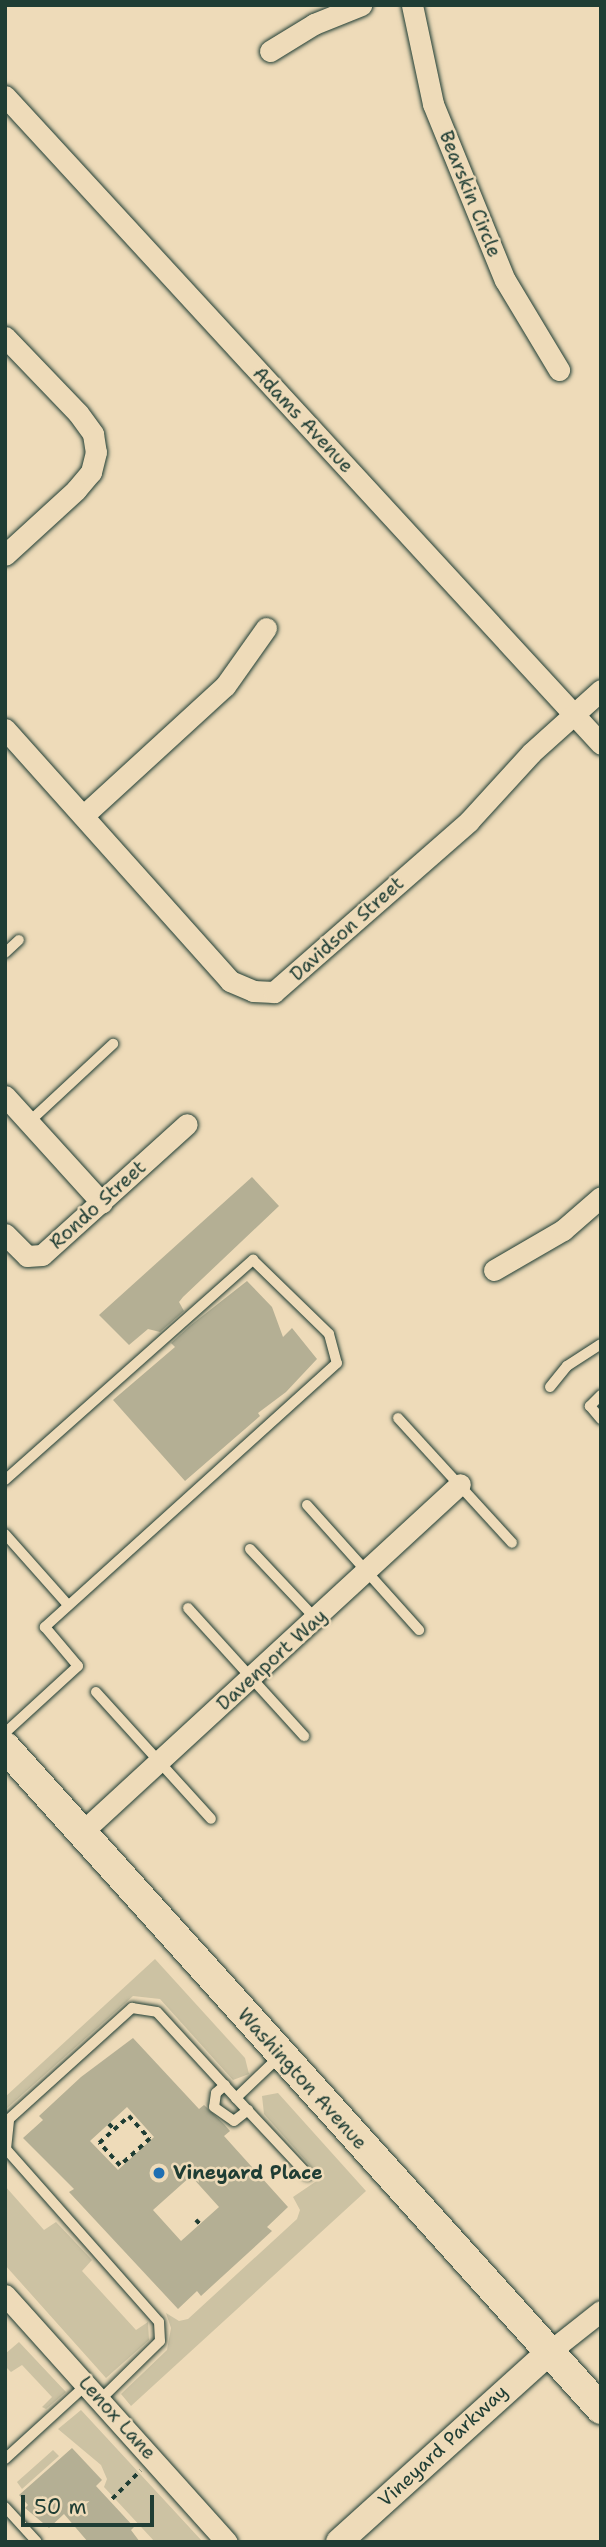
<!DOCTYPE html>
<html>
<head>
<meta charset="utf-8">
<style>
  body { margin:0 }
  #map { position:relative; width:606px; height:2547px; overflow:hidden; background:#eedbb9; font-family:"Shantell Sans",sans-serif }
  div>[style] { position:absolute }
  .green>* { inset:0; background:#ccc2a3 }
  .building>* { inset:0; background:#b4af94 }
  .path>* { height:3.5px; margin-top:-1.75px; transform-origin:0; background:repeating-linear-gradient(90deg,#1f3d34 0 5px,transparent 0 10px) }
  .roads { filter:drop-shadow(0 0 2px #1f3d34) drop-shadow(0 0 2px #1f3d34) }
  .service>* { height:10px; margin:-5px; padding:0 5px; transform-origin:5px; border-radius:5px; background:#eedbb9 }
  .minor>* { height:21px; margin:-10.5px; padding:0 10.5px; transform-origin:10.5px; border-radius:10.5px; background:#eedbb9 }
  .tertiary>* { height:26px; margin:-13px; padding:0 13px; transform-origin:13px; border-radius:13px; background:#eedbb9 }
  .secondary>* { height:30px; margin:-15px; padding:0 15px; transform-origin:15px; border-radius:15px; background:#eedbb9 }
  .dots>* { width:19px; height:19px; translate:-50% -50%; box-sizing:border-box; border:4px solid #eedbb9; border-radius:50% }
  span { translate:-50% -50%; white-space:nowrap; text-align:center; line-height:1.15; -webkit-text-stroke:5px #eedbb9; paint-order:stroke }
  .street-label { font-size:19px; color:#1f3d34 }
  .poi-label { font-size:19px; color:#1f3d34; font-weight:700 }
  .left { translate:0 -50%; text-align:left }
  .frame { position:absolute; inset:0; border:7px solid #1f3d34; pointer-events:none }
  .scale { position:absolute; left:21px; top:2495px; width:133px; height:32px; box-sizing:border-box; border:4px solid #1f3d34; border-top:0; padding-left:9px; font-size:21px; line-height:24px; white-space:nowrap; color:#1f3d34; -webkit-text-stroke:5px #eedbb9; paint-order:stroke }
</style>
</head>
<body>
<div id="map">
  <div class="green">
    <i style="clip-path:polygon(155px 1959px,245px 2058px,249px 2074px,233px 2080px,160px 1999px,133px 1996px,5px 2110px,5px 2097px)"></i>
    <i style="clip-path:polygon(278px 2093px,366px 2191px,131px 2406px,121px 2394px,167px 2350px,171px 2328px,166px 2313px,179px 2321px,188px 2319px,297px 2219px,300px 2210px,293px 2197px,321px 2178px,264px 2114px,262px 2096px)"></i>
    <i style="clip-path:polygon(5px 2186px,44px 2230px,56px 2222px,92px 2260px,82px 2271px,136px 2330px,148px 2322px,149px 2340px,106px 2378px,5px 2265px)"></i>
    <i style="clip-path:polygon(19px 2342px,66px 2392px,46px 2409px,42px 2407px,52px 2397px,22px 2365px,11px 2372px,5px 2366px,5px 2354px)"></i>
    <i style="clip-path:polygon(81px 2410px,202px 2541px,202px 2542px,155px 2542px,104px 2487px,107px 2479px,101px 2465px,58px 2429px)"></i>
    <i style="clip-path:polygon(53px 2450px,59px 2456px,22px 2489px,17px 2482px)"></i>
  </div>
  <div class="building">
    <i style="clip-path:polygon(252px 1177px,279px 1206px,183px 1297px,179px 1302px,184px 1311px,160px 1332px,148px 1329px,129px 1345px,99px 1315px)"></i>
    <i style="clip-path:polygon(247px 1281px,272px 1307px,283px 1337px,292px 1328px,317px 1359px,286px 1392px,258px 1413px,260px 1416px,185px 1481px,113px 1400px,175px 1347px,171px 1343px,191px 1325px)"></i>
    <i style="clip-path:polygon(evenodd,133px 2038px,199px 2109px,204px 2105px,224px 2124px,230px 2131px,224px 2136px,288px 2207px,267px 2227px,272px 2231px,201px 2296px,197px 2291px,178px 2309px,69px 2192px,74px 2189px,23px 2138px,43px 2120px,39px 2116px,81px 2077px,133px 2038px,127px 2107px,154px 2137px,118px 2170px,90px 2141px,127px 2107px,133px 2038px,191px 2176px,219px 2207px,181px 2241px,153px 2210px,191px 2176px)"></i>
    <i style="clip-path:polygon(72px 2448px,102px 2480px,96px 2486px,134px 2527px,131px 2530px,140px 2542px,88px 2542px,64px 2514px,49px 2528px,25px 2508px,28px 2505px,19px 2495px)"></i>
  </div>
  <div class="path">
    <i style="left:129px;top:2116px;width:31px;rotate:48deg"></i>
    <i style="left:150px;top:2139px;width:40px;rotate:138deg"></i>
    <i style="left:120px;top:2166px;width:31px;rotate:-132deg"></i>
    <i style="left:99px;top:2143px;width:40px;rotate:-42deg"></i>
    <i style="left:109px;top:2124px;width:7px;rotate:45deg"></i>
    <i style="left:196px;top:2220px;width:6px;rotate:45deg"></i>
    <i style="left:112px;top:2499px;width:40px;rotate:-45deg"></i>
  </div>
  <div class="roads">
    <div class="service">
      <i style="left:5px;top:953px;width:19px;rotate:-43deg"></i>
      <i style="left:29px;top:1122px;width:115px;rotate:-42.9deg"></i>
      <i style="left:550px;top:1387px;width:27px;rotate:-51deg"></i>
      <i style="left:567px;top:1366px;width:40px;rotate:-32.9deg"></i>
      <i style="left:601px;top:1395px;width:16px;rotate:135deg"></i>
      <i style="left:590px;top:1406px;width:17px;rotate:50deg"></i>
      <i style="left:398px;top:1418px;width:169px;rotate:47.6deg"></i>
      <i style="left:5px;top:1480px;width:332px;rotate:-41.6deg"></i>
      <i style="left:253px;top:1260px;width:106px;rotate:44.2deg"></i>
      <i style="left:329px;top:1334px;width:30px;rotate:75deg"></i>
      <i style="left:337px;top:1363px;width:394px;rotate:137.9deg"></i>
      <i style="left:45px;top:1627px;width:51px;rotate:49.8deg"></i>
      <i style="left:78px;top:1666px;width:99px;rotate:137.5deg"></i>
      <i style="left:307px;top:1505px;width:168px;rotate:48.1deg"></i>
      <i style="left:5px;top:1534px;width:95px;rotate:48.4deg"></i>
      <i style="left:250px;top:1549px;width:96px;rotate:46.7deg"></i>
      <i style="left:188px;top:1608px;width:173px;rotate:47.8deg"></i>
      <i style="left:96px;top:1692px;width:171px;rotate:47.8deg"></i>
      <i style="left:225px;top:2085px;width:12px;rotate:138deg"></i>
      <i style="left:216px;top:2093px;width:14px;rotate:98deg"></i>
      <i style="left:214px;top:2107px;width:24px;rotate:35deg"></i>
      <i style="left:234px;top:2121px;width:18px;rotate:-38deg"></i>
      <i style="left:236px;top:2098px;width:105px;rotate:46.9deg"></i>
      <i style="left:100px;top:2400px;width:84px;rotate:-44.5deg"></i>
      <i style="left:160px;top:2341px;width:19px;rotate:-93deg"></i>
      <i style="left:159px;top:2322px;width:231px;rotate:-131.5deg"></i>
      <i style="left:6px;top:2149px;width:30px;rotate:-84deg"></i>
      <i style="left:9px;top:2119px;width:166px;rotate:-42.1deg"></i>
      <i style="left:132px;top:2008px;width:25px;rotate:9deg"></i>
      <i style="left:157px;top:2012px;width:117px;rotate:47.4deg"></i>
      <i style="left:236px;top:2098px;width:62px;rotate:-43.7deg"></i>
      <i style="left:5px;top:2459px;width:110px;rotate:-42.4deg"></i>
      <i style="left:5px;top:2507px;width:47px;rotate:47.6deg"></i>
    </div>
    <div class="minor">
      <i style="left:412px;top:5px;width:101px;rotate:78deg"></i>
      <i style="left:433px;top:104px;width:190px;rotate:67.8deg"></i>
      <i style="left:505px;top:280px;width:105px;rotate:59deg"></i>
      <i style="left:270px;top:51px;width:52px;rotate:-31.5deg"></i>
      <i style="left:314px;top:24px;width:51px;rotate:-22deg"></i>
      <i style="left:5px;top:96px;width:880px;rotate:47.39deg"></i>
      <i style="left:5px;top:337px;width:105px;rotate:46.2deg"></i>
      <i style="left:78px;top:413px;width:26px;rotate:54deg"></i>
      <i style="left:93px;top:434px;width:18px;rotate:81deg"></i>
      <i style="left:96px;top:452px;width:21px;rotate:104deg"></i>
      <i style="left:91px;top:472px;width:23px;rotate:130deg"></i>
      <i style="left:76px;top:490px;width:96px;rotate:137.5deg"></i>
      <i style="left:5px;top:729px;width:338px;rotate:48.2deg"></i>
      <i style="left:230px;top:981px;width:25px;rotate:23deg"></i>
      <i style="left:253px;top:991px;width:21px;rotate:3deg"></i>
      <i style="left:274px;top:992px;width:259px;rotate:-41.2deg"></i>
      <i style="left:469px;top:821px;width:92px;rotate:-47.6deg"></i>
      <i style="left:531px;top:753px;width:94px;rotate:-42deg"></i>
      <i style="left:84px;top:815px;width:191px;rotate:-42.5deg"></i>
      <i style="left:225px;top:686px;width:71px;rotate:-54.7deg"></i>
      <i style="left:5px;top:1096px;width:144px;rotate:47.8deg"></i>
      <i style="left:5px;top:1234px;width:31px;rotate:45deg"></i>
      <i style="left:27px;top:1256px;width:15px;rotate:-4deg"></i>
      <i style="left:42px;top:1255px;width:195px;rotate:-42.1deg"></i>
      <i style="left:494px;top:1270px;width:80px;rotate:-30.1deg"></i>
      <i style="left:563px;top:1230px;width:50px;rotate:-41deg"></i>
      <i style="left:81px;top:1833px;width:515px;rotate:-42.64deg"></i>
      <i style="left:5px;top:2295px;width:332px;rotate:48.1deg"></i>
      <i style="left:549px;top:2352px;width:66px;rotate:-38.3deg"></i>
    </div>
    <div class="tertiary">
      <i style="left:339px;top:2542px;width:283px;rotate:-42.1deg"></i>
    </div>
    <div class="secondary">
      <i style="left:5px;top:1747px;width:891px;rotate:48deg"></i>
    </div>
  </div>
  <div class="dots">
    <i style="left:159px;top:2173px;background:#1f6fb2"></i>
  </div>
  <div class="street-label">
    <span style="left:470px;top:194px;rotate:68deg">Bearskin Circle</span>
    <span style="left:303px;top:420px;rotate:47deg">Adams Avenue</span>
    <span style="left:347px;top:929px;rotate:-42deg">Davidson Street</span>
    <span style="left:98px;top:1205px;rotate:-42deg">Rondo Street</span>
    <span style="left:272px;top:1660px;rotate:-42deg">Davenport Way</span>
    <span style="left:302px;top:2079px;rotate:48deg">Washington Avenue</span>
    <span style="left:117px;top:2418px;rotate:48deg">Lenox Lane</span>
    <span style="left:443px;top:2446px;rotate:-43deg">Vineyard Parkway</span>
  </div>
  <div class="poi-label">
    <span class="left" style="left:173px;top:2173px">Vineyard Place</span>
  </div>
  <div class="frame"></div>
  <div class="scale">50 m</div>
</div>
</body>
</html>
